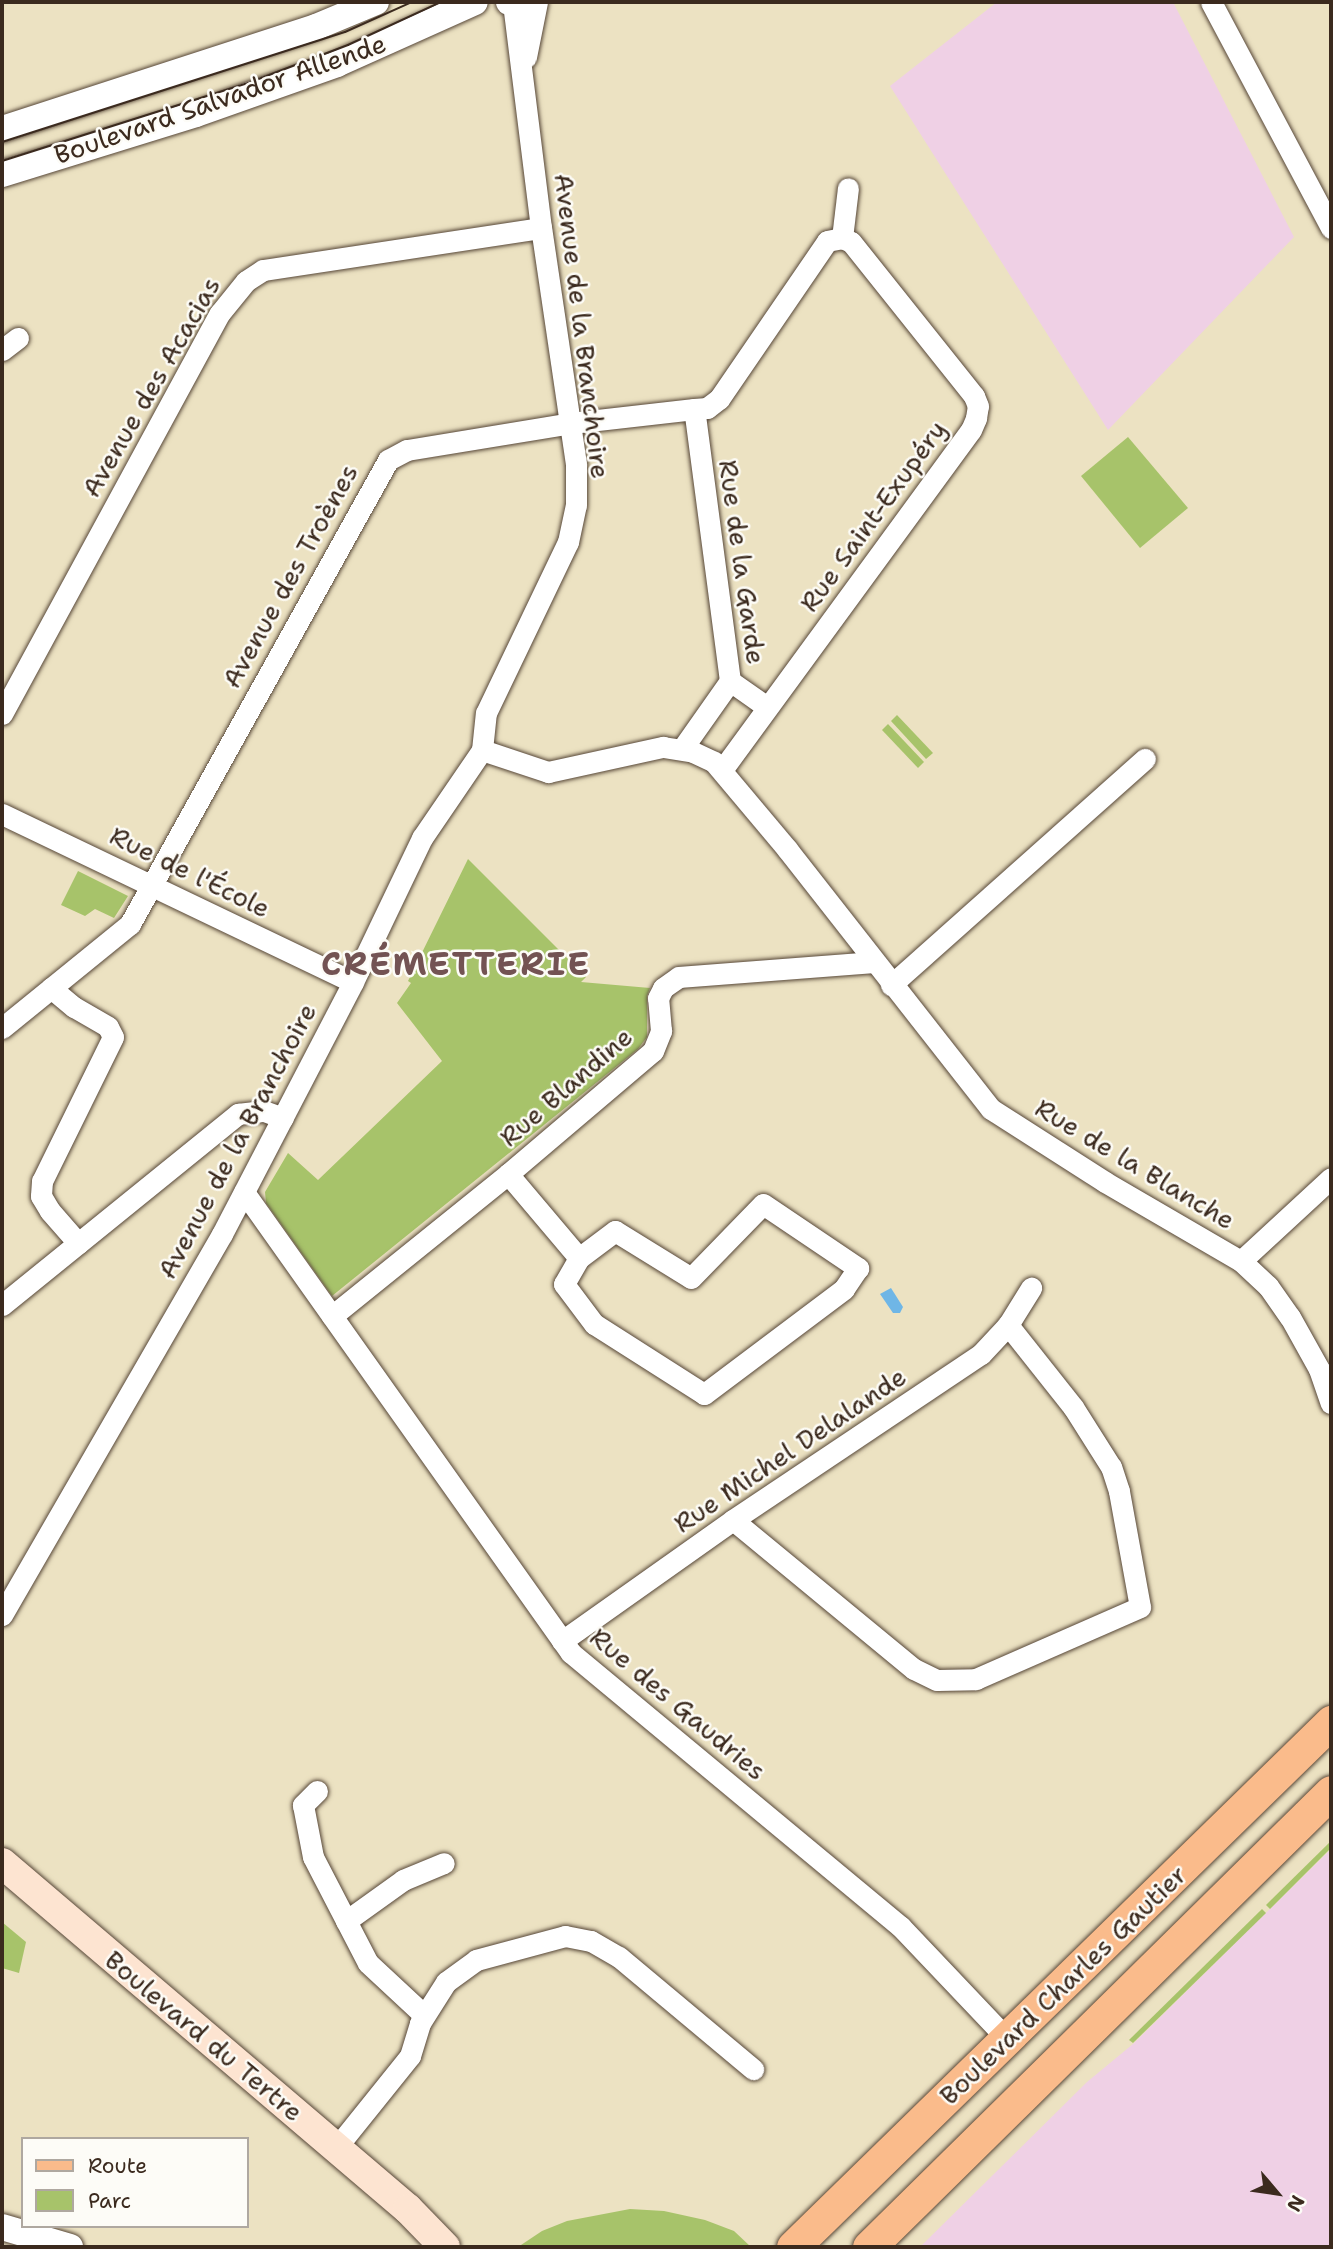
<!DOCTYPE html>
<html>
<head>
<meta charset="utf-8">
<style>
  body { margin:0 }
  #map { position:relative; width:1333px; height:2249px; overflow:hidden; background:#ece2c2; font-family:"Shantell Sans",sans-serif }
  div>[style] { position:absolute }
  .built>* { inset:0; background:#efd0e5 }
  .green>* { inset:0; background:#a7c36a }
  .water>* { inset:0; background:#6fb6e6 }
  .roads { filter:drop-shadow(0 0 2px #564637) drop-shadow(0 0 2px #564637) }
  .minor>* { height:21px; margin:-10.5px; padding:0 10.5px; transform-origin:10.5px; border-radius:10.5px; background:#fff }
  .tertiary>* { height:26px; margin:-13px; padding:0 13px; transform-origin:13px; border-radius:13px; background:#fff }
  .secondary>* { height:30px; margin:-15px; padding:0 15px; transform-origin:15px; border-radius:15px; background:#fde4d1 }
  .primary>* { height:33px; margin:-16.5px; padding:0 16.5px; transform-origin:16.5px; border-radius:16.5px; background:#fabb8b }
  .tram>* { height:2px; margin:-1px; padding:0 1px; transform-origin:1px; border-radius:1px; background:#3b2a1e }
  span { translate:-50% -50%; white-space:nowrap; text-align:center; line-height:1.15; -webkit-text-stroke:5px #fdfcf7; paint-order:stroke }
  .street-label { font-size:26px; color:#3b2a1e }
  .district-label { font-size:33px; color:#735353; font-weight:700; letter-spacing:2px }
  .frame { position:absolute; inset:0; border:4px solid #3b2a1e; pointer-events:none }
  .legend { position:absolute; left:21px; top:2137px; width:228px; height:91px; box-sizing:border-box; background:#fdfcf7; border:2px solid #afa8a0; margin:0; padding:9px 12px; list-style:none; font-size:21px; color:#3b2a1e }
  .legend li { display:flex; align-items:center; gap:14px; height:35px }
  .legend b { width:35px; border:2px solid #afa8a0 }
  .north { position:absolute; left:1242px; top:2158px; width:70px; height:70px; -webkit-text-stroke:5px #fdfcf7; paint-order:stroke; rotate:119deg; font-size:19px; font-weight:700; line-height:28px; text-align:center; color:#3b2a1e }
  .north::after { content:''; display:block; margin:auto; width:24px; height:32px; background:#3b2a1e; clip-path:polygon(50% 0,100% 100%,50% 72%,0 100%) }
</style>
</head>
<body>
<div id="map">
  <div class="built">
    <i style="clip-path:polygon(997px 2px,1173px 2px,1294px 237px,1108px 430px,890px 86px)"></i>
    <i style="clip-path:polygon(1331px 1849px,1331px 2247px,920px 2247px,1087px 2082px,1133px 2044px)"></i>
  </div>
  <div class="green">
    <i style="clip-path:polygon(1128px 437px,1188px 508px,1140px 548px,1081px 476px)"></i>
    <i style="clip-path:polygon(897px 715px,933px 753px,926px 759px,891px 721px)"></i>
    <i style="clip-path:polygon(888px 724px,924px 762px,918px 768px,882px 730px)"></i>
    <i style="clip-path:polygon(468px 859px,586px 977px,581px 982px,650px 988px,647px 996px,647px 1037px,638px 1049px,332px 1296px,266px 1203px,265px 1192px,288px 1153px,318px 1180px,442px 1061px,397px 1003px,411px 983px,408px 981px)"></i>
    <i style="clip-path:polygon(78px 871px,128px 896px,114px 918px,95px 909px,85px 916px,61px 905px)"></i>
    <i style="clip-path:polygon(1331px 1841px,1331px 1848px,1270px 1909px,1266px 1905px)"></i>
    <i style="clip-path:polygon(1262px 1909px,1266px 1913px,1133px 2043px,1129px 2040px)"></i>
    <i style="clip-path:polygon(2px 1922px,26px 1942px,19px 1973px,2px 1968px)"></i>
    <i style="clip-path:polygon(630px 2209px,664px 2211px,705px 2220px,734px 2231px,751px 2247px,518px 2247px,542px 2231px,567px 2221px)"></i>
  </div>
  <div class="water">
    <i style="clip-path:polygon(891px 1288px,903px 1307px,900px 1313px,893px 1313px,880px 1294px)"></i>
  </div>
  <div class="roads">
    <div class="minor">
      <i style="left:1211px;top:2px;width:256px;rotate:62deg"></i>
      <i style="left:526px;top:57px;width:56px;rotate:-78.7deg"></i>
      <i style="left:842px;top:238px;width:50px;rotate:-83.2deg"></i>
      <i style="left:2px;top:350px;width:20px;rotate:-37deg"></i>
      <i style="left:730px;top:681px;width:45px;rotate:35.1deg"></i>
      <i style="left:2px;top:714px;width:456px;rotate:-61.5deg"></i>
      <i style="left:220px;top:313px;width:41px;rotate:-50.9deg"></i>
      <i style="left:246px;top:281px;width:20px;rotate:-33deg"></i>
      <i style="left:263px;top:270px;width:281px;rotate:-8.6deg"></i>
      <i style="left:682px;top:749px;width:83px;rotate:-54.8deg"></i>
      <i style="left:730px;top:681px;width:274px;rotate:-97.5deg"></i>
      <i style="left:694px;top:409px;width:13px;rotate:-4deg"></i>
      <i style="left:707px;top:408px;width:15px;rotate:-37deg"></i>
      <i style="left:719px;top:399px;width:191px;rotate:-55.6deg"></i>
      <i style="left:827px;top:241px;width:15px;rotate:-11deg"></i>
      <i style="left:482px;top:750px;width:70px;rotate:18.4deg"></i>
      <i style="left:548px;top:772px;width:118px;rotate:-12.3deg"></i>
      <i style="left:663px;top:747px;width:30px;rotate:9deg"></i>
      <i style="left:693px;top:752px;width:23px;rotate:25deg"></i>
      <i style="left:714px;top:762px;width:114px;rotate:50deg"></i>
      <i style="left:787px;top:849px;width:330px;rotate:51.9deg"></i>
      <i style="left:991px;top:1109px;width:135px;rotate:32.6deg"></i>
      <i style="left:1105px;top:1182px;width:157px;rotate:30.2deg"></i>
      <i style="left:1241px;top:1261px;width:37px;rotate:43deg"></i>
      <i style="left:1268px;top:1286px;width:38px;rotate:55deg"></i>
      <i style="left:1290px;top:1317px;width:60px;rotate:60.9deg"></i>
      <i style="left:1319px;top:1369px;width:36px;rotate:71deg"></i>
      <i style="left:722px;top:770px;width:421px;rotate:-53.8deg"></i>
      <i style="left:971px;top:430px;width:13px;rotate:-67deg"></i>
      <i style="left:976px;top:418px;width:12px;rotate:-81deg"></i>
      <i style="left:978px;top:406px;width:11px;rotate:-112deg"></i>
      <i style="left:974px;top:396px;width:197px;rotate:-128.6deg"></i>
      <i style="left:851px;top:242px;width:10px;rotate:-156deg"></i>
      <i style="left:2px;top:814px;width:389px;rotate:25.6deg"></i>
      <i style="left:891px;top:985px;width:340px;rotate:-41.7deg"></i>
      <i style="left:51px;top:988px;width:30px;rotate:40deg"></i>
      <i style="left:74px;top:1007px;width:39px;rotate:30deg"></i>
      <i style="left:108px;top:1027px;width:11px;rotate:63deg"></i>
      <i style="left:113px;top:1037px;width:161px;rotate:116.2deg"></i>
      <i style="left:42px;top:1181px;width:15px;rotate:94deg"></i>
      <i style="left:41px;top:1196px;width:17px;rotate:59deg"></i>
      <i style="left:50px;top:1211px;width:43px;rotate:48.8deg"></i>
      <i style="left:2px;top:1028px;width:165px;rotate:-39.1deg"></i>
      <i style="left:130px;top:924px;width:531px;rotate:-60.92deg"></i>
      <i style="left:388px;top:460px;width:21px;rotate:-28deg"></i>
      <i style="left:407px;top:450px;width:166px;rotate:-9.3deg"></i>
      <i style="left:571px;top:423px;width:124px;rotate:-6.5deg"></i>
      <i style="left:508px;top:1174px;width:110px;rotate:49.8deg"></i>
      <i style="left:244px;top:1192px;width:565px;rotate:54.65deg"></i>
      <i style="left:571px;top:1653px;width:428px;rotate:39.7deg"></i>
      <i style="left:900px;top:1926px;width:157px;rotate:46.5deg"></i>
      <i style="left:763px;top:1204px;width:115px;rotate:34deg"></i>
      <i style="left:858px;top:1268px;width:25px;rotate:124deg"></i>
      <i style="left:844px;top:1289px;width:175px;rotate:143.1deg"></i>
      <i style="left:704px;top:1394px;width:130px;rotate:-147.5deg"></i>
      <i style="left:594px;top:1324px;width:50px;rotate:-126.9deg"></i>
      <i style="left:564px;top:1284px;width:30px;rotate:-60deg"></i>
      <i style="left:579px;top:1258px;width:45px;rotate:-36.9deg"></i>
      <i style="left:615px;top:1231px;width:89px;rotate:31.7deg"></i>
      <i style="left:691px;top:1278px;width:103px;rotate:-45.8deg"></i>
      <i style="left:1241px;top:1261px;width:122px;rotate:-42.7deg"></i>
      <i style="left:2px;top:1305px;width:304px;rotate:-39deg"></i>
      <i style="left:238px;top:1114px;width:26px;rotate:-7deg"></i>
      <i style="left:264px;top:1111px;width:20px;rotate:20deg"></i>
      <i style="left:332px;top:1316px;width:226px;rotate:-38.9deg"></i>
      <i style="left:508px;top:1174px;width:190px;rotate:-40.3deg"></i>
      <i style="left:653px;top:1051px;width:22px;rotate:-68deg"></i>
      <i style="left:661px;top:1031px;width:33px;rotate:-95deg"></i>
      <i style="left:658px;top:998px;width:11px;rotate:-63deg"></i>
      <i style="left:663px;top:988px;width:19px;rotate:-35deg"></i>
      <i style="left:679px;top:977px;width:195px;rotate:-4.4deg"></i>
      <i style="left:733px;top:1520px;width:234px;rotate:39.5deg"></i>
      <i style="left:914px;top:1669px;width:25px;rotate:26deg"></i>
      <i style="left:937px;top:1680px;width:39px;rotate:-1deg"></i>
      <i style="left:976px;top:1679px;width:179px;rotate:-23.7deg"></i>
      <i style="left:1140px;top:1607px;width:118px;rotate:-100.3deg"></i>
      <i style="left:1119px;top:1491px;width:25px;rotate:-108deg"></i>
      <i style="left:1111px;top:1467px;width:71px;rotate:-122.3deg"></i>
      <i style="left:1073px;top:1407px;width:105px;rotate:-128.4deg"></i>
      <i style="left:2px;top:1615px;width:440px;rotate:-60deg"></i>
      <i style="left:222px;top:1234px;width:284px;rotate:-62.5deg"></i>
      <i style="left:353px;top:982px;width:160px;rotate:-64.4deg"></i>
      <i style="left:422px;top:838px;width:107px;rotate:-55.7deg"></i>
      <i style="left:482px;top:750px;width:37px;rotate:-84deg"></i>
      <i style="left:486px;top:713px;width:190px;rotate:-64.4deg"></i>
      <i style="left:568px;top:542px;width:38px;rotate:-78deg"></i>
      <i style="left:576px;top:505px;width:41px;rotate:-90deg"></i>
      <i style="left:576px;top:464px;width:239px;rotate:-98.4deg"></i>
      <i style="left:541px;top:228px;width:228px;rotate:-97.1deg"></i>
      <i style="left:562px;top:1641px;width:209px;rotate:-35.3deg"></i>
      <i style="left:733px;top:1520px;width:298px;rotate:-33.8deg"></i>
      <i style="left:981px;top:1354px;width:40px;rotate:-47deg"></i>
      <i style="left:1008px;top:1325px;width:44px;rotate:-58.1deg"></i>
      <i style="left:317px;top:1791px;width:20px;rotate:135deg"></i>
      <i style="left:303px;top:1805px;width:53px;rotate:79.1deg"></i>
      <i style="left:313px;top:1857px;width:119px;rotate:62.6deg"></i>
      <i style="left:368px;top:1963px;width:76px;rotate:42.9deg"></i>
      <i style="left:346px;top:1921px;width:70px;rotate:-35.7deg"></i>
      <i style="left:403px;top:1880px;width:44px;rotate:-22.5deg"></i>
      <i style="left:336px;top:2148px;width:118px;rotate:-51.2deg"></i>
      <i style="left:410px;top:2056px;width:34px;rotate:-73deg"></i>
      <i style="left:420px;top:2023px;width:49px;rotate:-57.6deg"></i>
      <i style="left:446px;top:1982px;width:37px;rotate:-36deg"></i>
      <i style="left:476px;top:1960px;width:92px;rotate:-15.1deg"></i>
      <i style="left:565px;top:1936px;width:26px;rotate:11deg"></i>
      <i style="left:591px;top:1941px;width:32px;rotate:30deg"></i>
      <i style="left:619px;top:1957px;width:175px;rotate:39.9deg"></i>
    </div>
    <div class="tertiary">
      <i style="left:509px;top:2px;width:15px"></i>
      <i style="left:2px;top:129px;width:330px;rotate:-18deg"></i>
      <i style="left:316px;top:27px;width:65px;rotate:-22.6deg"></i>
      <i style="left:2px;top:174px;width:203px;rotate:-17.2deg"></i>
      <i style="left:196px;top:114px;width:150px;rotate:-19.5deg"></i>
      <i style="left:337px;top:64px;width:151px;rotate:-24.2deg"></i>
      <i style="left:2px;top:2227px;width:71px;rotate:16.4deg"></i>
    </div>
    <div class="secondary">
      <i style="left:2px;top:1863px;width:533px;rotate:40.44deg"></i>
      <i style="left:408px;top:2209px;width:53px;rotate:45.8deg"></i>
    </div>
    <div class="primary">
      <i style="left:793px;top:2247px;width:752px;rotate:-44.3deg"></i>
      <i style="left:869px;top:2247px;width:648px;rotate:-44.56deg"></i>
    </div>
  </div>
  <div class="tram">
    <i style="left:2px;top:142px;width:360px;rotate:-17.8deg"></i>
    <i style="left:345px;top:32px;width:73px;rotate:-24.1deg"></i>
    <i style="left:2px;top:161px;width:258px;rotate:-17.6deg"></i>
    <i style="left:248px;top:83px;width:107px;rotate:-20.8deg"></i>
    <i style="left:348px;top:45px;width:102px;rotate:-24.8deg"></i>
  </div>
  <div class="street-label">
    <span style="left:220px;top:99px;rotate:-19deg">Boulevard Salvador Allende</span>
    <span style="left:582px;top:326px;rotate:83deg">Avenue de la Branchoire</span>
    <span style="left:151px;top:387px;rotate:-60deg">Avenue des Acacias</span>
    <span style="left:873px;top:516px;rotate:-54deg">Rue Saint-Exupéry</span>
    <span style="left:742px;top:562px;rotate:82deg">Rue de la Garde</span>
    <span style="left:290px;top:576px;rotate:-61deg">Avenue des Troènes</span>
    <span style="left:190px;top:872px;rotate:26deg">Rue de l'École</span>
    <span style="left:566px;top:1087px;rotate:-41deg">Rue Blandine</span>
    <span style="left:237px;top:1141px;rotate:-62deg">Avenue de la Branchoire</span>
    <span style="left:1135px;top:1164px;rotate:31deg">Rue de la Blanche</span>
    <span style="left:790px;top:1450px;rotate:-34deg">Rue Michel Delalande</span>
    <span style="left:678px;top:1704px;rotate:40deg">Rue des Gaudries</span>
    <span style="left:1063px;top:1985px;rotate:-44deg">Boulevard Charles Gautier</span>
    <span style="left:204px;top:2036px;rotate:40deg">Boulevard du Tertre</span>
  </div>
  <div class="district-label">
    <span style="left:456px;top:964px">CRÉMETTERIE</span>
  </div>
  <div class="frame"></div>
  <ul class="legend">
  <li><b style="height:9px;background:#fabb8b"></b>Route</li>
  <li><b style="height:19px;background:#a7c36a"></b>Parc</li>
  </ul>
  <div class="north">N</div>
</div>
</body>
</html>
